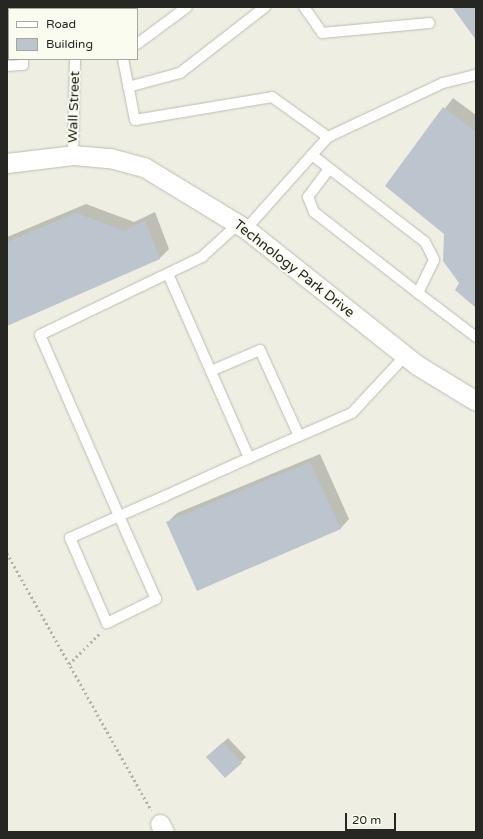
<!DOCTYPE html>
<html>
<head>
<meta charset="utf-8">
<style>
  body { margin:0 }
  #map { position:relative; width:483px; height:839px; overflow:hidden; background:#eeefe2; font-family:"Varela Round",sans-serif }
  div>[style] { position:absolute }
  .shadow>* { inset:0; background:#0003 }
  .building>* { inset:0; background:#bcc5ce }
  .path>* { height:2.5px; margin-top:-1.25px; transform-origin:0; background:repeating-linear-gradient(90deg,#b2b2a8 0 2px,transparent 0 5px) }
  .roads { filter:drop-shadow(0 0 1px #bbbcb0) drop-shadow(0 0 1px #bbbcb0) }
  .lane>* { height:10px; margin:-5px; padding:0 5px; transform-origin:5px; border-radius:5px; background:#fff }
  .street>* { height:19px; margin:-9.5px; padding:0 9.5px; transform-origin:9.5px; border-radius:9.5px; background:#fff }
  span { translate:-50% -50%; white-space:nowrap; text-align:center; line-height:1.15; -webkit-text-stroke:4px #fbfcf0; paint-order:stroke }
  .street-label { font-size:14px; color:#262622 }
  .frame { position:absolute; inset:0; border:8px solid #262622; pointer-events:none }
  .legend { position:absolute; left:8px; top:8px; width:130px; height:52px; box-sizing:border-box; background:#fbfcf0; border:1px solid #a6a69e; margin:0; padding:5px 7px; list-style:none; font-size:12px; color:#262622 }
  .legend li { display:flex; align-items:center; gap:8px; height:20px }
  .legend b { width:20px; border:1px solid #a6a69e }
  .scale { position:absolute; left:345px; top:813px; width:51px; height:18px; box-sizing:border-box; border:2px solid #262622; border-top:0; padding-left:5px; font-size:12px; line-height:14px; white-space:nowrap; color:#262622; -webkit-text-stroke:3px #fbfcf0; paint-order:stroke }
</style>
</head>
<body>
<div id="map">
  <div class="shadow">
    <i style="clip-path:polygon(453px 98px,476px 115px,476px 307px,461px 283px,445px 234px,386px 185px)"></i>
    <i style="clip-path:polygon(86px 204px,134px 222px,155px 212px,169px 249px,160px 258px,7px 325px,7px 237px)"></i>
    <i style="clip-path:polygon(320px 454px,349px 519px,340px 529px,167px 523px,177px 513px)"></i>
    <i style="clip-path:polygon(228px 738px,246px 757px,241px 762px,212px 753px)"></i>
  </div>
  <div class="building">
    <i style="clip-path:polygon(452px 7px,476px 7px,476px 40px)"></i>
    <i style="clip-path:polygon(443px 107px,476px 132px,476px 308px,455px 290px,459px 283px,443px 261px,444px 234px,385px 186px)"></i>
    <i style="clip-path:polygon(76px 213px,124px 231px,145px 221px,160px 259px,7px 326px,7px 242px)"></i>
    <i style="clip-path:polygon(310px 462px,341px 529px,197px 591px,166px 522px)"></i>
    <i style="clip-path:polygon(223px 742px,242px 763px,225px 778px,206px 757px)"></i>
  </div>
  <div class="path">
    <i style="left:7px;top:553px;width:295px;rotate:60.7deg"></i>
    <i style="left:69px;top:664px;width:44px;rotate:-45deg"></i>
  </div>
  <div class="roads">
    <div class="lane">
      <i style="left:21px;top:7px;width:2px;rotate:90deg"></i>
      <i style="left:304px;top:7px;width:32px;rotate:55deg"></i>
      <i style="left:322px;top:33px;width:108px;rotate:-5.3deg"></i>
      <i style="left:79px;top:9px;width:2px;rotate:-63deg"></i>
      <i style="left:137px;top:44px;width:62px;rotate:-36.5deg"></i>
      <i style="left:123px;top:59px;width:62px;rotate:78.9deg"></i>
      <i style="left:135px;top:120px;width:139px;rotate:-9.5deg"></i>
      <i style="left:272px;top:97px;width:69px;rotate:35.5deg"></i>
      <i style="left:7px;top:66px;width:16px;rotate:-4deg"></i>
      <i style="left:23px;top:65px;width:6px;rotate:-90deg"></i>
      <i style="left:128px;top:87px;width:54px;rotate:-15.1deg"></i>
      <i style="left:180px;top:73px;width:108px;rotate:-37.8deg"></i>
      <i style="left:73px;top:155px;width:96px;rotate:-88.8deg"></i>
      <i style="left:312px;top:155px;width:143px;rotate:37.6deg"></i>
      <i style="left:425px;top:242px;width:20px;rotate:63deg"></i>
      <i style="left:434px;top:260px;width:37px;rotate:116deg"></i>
      <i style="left:418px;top:293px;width:73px;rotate:37.2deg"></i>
      <i style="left:329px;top:169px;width:35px;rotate:127deg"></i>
      <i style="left:308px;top:197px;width:16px;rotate:68deg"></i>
      <i style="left:314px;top:212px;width:132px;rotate:37.9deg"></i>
      <i style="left:238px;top:224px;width:49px;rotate:137.5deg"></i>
      <i style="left:202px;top:257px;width:180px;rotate:154.3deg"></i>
      <i style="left:40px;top:335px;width:197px;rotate:66.4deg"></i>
      <i style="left:119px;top:516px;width:91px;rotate:66deg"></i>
      <i style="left:156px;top:599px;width:55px;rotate:153.9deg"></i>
      <i style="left:107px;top:623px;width:93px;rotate:-113.5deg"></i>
      <i style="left:70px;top:538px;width:54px;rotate:-24.2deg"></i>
      <i style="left:119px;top:516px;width:50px;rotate:-23.5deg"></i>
      <i style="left:165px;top:496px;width:92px;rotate:-24.3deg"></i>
      <i style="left:249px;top:458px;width:112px;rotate:-23.6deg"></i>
      <i style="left:352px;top:413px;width:78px;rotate:-47.1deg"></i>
      <i style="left:246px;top:229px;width:123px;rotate:-48.3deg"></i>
      <i style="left:328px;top:137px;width:127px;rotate:-25.2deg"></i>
      <i style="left:443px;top:83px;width:34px;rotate:-14deg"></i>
      <i style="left:168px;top:274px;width:201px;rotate:66.2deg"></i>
      <i style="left:211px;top:371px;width:53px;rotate:-23.2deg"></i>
      <i style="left:260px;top:350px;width:94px;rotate:65.6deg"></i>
    </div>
    <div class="street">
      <i style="left:7px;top:163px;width:66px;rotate:-6.9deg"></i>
      <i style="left:73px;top:155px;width:37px;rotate:5deg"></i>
      <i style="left:110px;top:158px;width:35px;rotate:15deg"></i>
      <i style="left:144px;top:167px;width:119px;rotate:31.3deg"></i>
      <i style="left:246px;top:229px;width:218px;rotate:38.5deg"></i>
      <i style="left:417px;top:365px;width:69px;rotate:31.4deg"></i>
      <i style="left:160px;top:824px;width:9px;rotate:63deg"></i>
    </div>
  </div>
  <div class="street-label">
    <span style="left:74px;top:107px;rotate:-88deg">Wall Street</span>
    <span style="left:294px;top:269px;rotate:38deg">Technology Park Drive</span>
  </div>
  <div class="frame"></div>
  <ul class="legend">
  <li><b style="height:5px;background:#fff"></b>Road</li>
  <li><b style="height:11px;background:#bcc5ce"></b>Building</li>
  </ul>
  <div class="scale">20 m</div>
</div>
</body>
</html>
